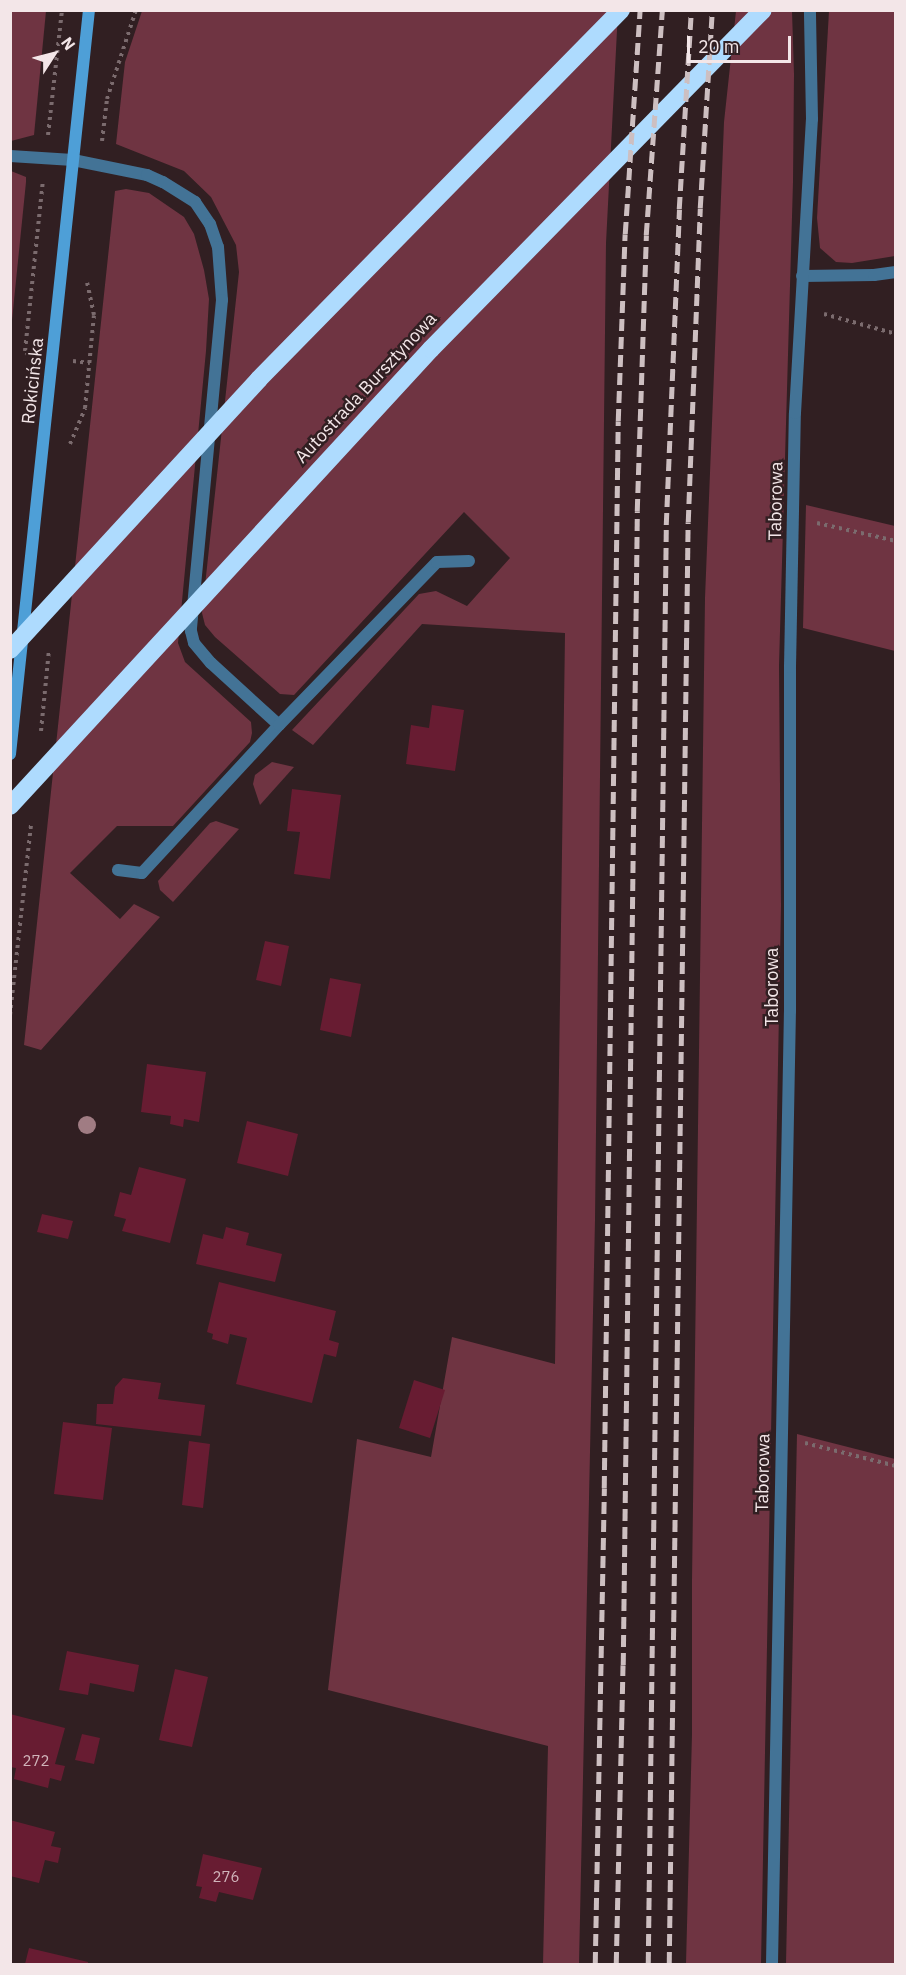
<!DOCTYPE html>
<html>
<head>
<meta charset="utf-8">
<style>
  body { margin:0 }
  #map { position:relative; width:906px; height:1975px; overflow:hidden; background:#311f22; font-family:"IBM Plex Sans",sans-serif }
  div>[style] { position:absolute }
  .green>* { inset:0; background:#6f3442 }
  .building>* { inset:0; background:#681c32 }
  .path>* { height:4px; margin-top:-2px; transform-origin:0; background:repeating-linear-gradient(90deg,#7b6b6e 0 3px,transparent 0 7.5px) }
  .lane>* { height:12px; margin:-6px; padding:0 6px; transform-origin:6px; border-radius:6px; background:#437396 }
  .street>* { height:12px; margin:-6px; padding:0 6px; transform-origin:6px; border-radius:6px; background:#437396 }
  .secondary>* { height:12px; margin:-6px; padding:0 6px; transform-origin:6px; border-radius:6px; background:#4e9fd7 }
  .highway>* { height:18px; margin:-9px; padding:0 9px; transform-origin:9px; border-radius:9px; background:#aedbfe }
  .rail>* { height:4.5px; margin-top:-2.25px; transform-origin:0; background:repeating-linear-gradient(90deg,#cdbfc1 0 12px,transparent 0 18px) }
  .trees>* { width:18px; height:18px; margin:-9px; border-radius:50%; background:#a07c83 }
  span { translate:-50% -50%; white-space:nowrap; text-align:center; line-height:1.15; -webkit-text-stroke:5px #311f22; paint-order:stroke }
  .number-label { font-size:15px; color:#d0b4ba }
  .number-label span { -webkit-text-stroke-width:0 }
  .street-label { font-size:18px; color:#f3e6e8 }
  .frame { position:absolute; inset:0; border:12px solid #f3e6e8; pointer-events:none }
  .north { position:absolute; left:24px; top:24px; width:60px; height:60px; -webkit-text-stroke:4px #311f22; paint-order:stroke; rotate:54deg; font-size:16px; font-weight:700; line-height:24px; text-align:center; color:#f3e6e8 }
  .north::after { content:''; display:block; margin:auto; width:21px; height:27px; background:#f3e6e8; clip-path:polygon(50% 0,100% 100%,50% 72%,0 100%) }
  .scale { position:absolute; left:687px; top:36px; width:104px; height:27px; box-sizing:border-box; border:3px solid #f3e6e8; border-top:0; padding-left:8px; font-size:18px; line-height:21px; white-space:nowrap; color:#f3e6e8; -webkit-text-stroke:4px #311f22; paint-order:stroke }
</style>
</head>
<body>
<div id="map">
  <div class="green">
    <i style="clip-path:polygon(10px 11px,46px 11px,34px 135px,11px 141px)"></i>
    <i style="clip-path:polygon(142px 11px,618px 11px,606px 243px,595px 1220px,579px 1964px,543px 1964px,548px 1746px,328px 1690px,357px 1439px,431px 1457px,452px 1337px,555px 1364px,565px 633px,422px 624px,313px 745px,292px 730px,419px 594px,436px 591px,467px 606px,510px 558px,464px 512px,294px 695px,280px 694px,215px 637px,205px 625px,202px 613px,239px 272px,236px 245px,211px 197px,184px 171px,116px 144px,125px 62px)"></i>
    <i style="clip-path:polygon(736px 11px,792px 11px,794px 74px,793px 182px,779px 666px,781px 906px,761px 1964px,686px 1964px,692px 1734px,692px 1581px,705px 598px,724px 122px)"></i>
    <i style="clip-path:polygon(829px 11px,895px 11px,895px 256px,852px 263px,836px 262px,820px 248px,817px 218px)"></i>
    <i style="clip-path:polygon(11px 171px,26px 177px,26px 182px,11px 330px)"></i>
    <i style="clip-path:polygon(126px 189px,149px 193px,184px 217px,194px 234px,204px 270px,209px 299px,206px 351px,178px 643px,185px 662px,251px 722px,252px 733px,250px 742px,173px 826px,117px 826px,70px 873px,120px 919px,134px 904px,160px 917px,41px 1050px,24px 1045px,115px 191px)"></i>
    <i style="clip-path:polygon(806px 505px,895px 526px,895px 651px,803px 628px)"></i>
    <i style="clip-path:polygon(272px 762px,294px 767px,260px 805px,253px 784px,255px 775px)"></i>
    <i style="clip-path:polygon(216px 821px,239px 829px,173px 902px,160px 890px,158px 881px,210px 823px)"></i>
    <i style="clip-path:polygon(797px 1434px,895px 1459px,895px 1964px,786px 1964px)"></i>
  </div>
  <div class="building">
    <i style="clip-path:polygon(432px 705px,464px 710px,455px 771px,406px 764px,411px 725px,429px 728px)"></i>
    <i style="clip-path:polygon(292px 789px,341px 795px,330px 879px,294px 874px,300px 832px,287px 831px)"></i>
    <i style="clip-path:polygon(265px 941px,289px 946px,281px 986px,256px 980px)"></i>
    <i style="clip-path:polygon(330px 978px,361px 984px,351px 1037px,320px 1030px)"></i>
    <i style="clip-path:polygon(147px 1064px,206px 1072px,199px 1122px,184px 1119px,183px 1127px,170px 1124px,171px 1116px,141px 1112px)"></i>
    <i style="clip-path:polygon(247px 1121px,298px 1134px,288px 1176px,237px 1163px)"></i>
    <i style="clip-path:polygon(139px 1167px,186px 1179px,170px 1243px,122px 1231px,126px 1219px,114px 1216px,120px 1192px,131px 1195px)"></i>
    <i style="clip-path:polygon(42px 1214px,73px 1221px,68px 1239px,37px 1232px)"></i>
    <i style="clip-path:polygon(226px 1227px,249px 1233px,246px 1245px,282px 1254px,275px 1282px,196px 1264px,203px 1234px,223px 1239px)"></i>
    <i style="clip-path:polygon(219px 1282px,336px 1311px,329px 1340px,339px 1343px,336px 1357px,324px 1354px,312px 1403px,236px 1384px,247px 1338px,230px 1334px,228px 1344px,212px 1339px,213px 1334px,207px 1332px)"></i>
    <i style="clip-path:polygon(123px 1378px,161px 1383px,158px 1399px,205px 1405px,201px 1436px,96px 1424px,97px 1404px,113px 1404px,115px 1387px)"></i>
    <i style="clip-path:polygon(414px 1380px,445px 1390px,430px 1438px,399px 1428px)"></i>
    <i style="clip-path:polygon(63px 1422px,112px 1428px,103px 1500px,54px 1494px)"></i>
    <i style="clip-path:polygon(189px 1441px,210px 1444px,203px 1508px,182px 1505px)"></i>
    <i style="clip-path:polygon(67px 1651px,139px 1665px,134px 1692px,90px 1683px,88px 1695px,59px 1690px)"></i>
    <i style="clip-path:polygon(175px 1669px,208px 1677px,192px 1747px,159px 1740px)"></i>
    <i style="clip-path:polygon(10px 1714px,65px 1728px,55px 1764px,65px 1766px,61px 1781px,50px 1778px,48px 1788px,14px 1779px,16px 1768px,10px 1767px)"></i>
    <i style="clip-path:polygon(82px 1734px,100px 1738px,94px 1764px,75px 1760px)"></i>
    <i style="clip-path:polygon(10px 1820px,55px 1832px,51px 1846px,61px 1848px,58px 1863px,45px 1860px,39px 1883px,10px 1876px)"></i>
    <i style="clip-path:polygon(203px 1854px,262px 1868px,253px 1900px,219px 1892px,216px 1902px,199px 1898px,202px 1887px,196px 1886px)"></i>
    <i style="clip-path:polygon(29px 1948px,88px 1962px,88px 1964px,25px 1964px)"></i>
  </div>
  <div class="path">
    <i style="left:48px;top:135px;width:126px;rotate:-83.6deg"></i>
    <i style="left:102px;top:141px;width:42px;rotate:-83.2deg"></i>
    <i style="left:107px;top:99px;width:94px;rotate:-72deg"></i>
    <i style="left:824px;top:314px;width:75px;rotate:15.5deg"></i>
    <i style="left:28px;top:355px;width:5px;rotate:-127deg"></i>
    <i style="left:25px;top:351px;width:171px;rotate:-84deg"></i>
    <i style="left:73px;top:361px;width:17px;rotate:7deg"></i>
    <i style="left:70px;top:444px;width:39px;rotate:-67deg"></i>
    <i style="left:85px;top:408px;width:93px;rotate:-84.5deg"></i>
    <i style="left:94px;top:315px;width:33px;rotate:-102deg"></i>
    <i style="left:817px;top:523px;width:81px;rotate:12.8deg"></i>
    <i style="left:41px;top:731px;width:82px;rotate:-84.4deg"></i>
    <i style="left:10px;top:1015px;width:191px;rotate:-83.7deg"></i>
    <i style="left:805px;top:1443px;width:94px;rotate:14.2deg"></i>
  </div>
  <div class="lane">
    <i style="left:10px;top:156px;width:63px;rotate:3.6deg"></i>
    <i style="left:73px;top:160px;width:76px;rotate:11.5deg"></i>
    <i style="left:147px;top:175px;width:17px;rotate:24deg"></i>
    <i style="left:163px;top:182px;width:38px;rotate:32deg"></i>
    <i style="left:195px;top:202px;width:27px;rotate:56deg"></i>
    <i style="left:210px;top:224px;width:24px;rotate:71deg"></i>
    <i style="left:218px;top:247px;width:53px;rotate:85.7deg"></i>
    <i style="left:222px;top:300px;width:332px;rotate:95.4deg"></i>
    <i style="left:191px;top:631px;width:12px;rotate:76deg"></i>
    <i style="left:194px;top:643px;width:26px;rotate:50deg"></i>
    <i style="left:211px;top:663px;width:92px;rotate:42.4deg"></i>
    <i style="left:802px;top:276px;width:72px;rotate:-0.8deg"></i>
    <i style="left:874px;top:275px;width:22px;rotate:-8deg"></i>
    <i style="left:118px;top:870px;width:24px;rotate:7deg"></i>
    <i style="left:142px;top:873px;width:202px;rotate:-47.2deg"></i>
    <i style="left:279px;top:725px;width:227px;rotate:-45.9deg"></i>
    <i style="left:437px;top:562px;width:32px;rotate:-2deg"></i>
  </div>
  <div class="street">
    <i style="left:772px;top:1964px;width:953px;rotate:-88.92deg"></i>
    <i style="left:790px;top:1011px;width:344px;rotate:-90deg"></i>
    <i style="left:790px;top:667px;width:254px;rotate:-88.9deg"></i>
    <i style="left:795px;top:413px;width:294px;rotate:-86.7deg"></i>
    <i style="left:812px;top:119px;width:109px;rotate:-91.1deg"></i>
  </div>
  <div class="secondary">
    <i style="left:10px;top:754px;width:748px;rotate:-83.94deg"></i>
  </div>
  <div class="highway">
    <i style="left:10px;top:650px;width:368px;rotate:-47.4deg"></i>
    <i style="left:259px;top:379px;width:517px;rotate:-45.55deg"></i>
    <i style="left:10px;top:806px;width:621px;rotate:-47.35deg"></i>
    <i style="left:431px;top:349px;width:474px;rotate:-45.6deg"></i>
  </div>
  <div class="rail">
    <i style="left:595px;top:1964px;width:476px;rotate:-88.9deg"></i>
    <i style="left:604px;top:1488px;width:1067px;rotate:-89.25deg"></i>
    <i style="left:618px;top:421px;width:187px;rotate:-87.9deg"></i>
    <i style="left:625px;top:234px;width:225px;rotate:-86.2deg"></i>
    <i style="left:616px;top:1964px;width:299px;rotate:-88.7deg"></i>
    <i style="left:623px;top:1665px;width:1154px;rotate:-89.3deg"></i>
    <i style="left:637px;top:511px;width:276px;rotate:-88.1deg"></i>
    <i style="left:646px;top:235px;width:226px;rotate:-85.9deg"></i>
    <i style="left:648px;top:1964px;width:1439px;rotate:-89.28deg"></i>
    <i style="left:666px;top:525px;width:316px;rotate:-87.6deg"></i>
    <i style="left:679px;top:209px;width:199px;rotate:-86.5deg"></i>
    <i style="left:669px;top:1964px;width:1442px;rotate:-89.25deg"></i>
    <i style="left:688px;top:522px;width:314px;rotate:-87.8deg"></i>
    <i style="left:700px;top:208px;width:198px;rotate:-86.5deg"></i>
  </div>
  <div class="trees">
    <i style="left:87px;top:1125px"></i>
  </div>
  <div class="number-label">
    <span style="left:36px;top:1761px">272</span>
    <span style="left:226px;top:1877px">276</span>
  </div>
  <div class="street-label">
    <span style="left:33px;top:381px;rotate:-84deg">Rokicińska</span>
    <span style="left:366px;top:388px;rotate:-47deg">Autostrada Bursztynowa</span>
    <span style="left:776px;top:501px;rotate:-89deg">Taborowa</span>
    <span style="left:772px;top:987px;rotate:-90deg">Taborowa</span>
    <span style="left:763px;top:1473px;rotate:-89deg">Taborowa</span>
  </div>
  <div class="frame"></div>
  <div class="north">N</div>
  <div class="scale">20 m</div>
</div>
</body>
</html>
